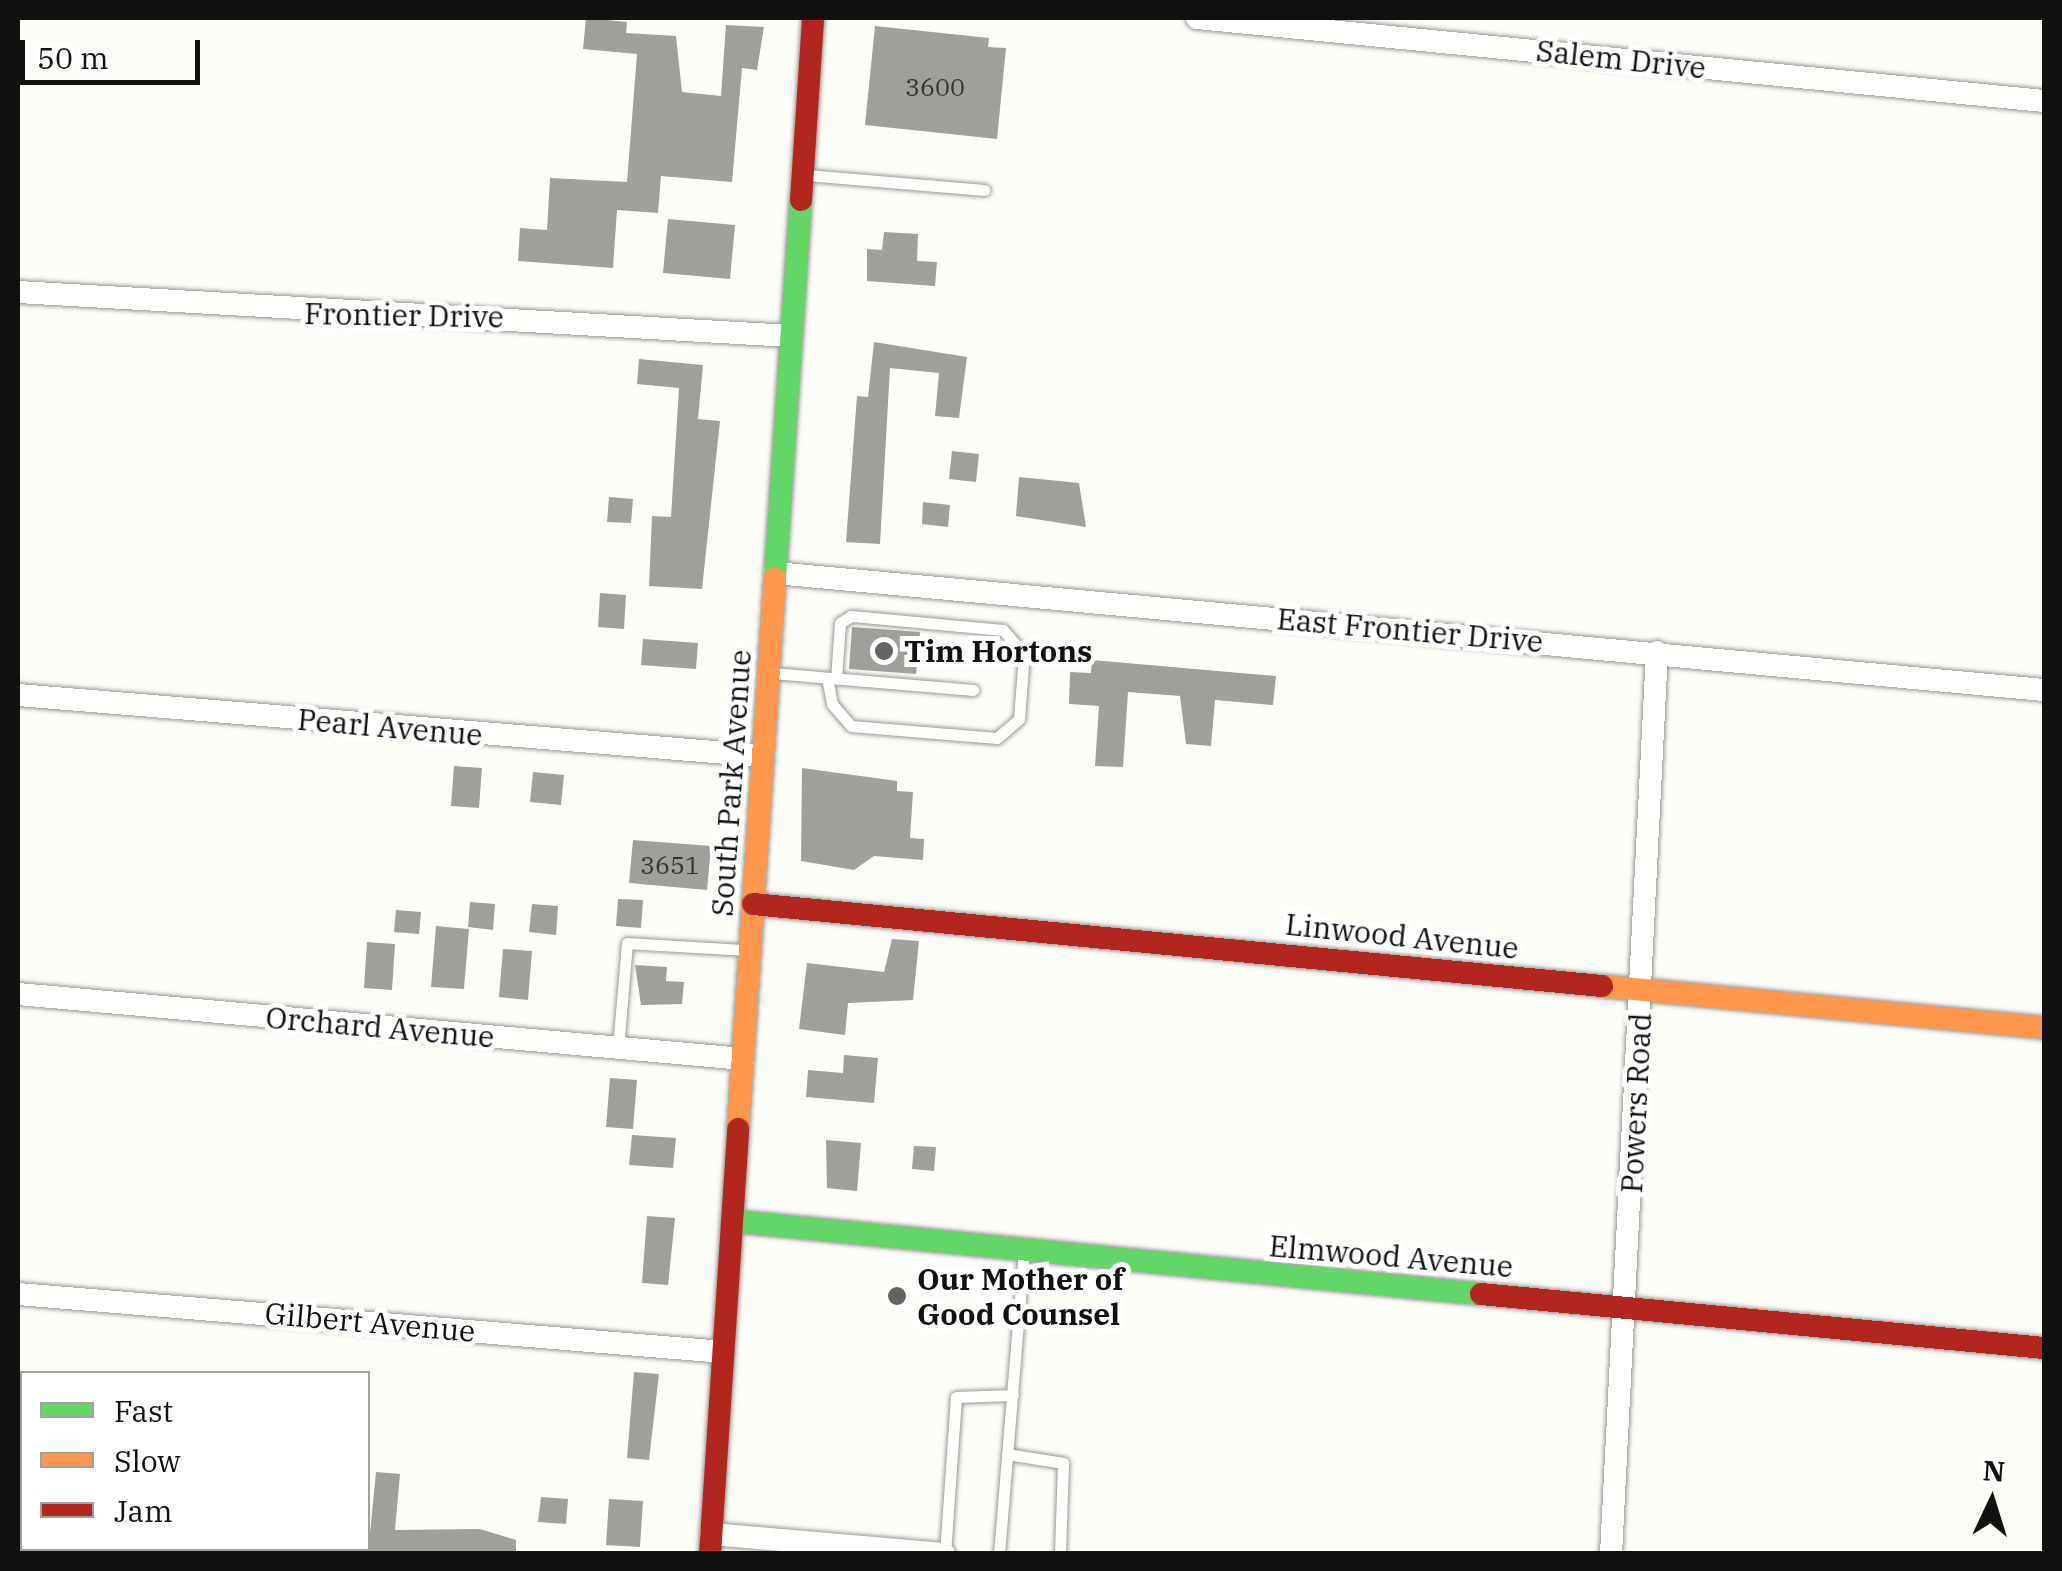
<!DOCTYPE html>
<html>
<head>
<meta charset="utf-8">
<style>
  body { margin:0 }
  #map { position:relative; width:2062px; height:1571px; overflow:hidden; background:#fdfcf7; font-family:"IBM Plex Serif",serif }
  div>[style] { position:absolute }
  .building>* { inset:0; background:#a19f9c }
  .roads { filter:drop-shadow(0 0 2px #979795) drop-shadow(0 0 2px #979795) }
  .lane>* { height:11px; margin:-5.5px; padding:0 5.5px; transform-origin:5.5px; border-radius:5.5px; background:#fffffe }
  .street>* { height:22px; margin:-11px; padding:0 11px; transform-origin:11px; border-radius:11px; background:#fffffe }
  .fast>* { height:22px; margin:-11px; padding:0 11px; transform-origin:11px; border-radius:11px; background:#63d668 }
  .slow>* { height:22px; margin:-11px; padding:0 11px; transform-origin:11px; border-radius:11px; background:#ff974d }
  .jam>* { height:22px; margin:-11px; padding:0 11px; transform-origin:11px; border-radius:11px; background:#b3261e }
  .dots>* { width:28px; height:28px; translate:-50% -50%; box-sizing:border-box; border:5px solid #fff; border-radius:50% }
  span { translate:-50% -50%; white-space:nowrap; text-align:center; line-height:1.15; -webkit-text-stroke:10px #fff; paint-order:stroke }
  .number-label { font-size:25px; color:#353434 }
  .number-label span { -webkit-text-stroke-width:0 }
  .street-label { font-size:30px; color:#111 }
  .poi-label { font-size:30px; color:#111; font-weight:700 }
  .left { translate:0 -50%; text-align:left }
  .frame { position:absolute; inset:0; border:20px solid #111; pointer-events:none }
  .legend { position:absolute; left:20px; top:1371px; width:350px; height:180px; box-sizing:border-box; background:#fff; border:2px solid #a0a0a0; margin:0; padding:12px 18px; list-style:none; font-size:30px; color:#111 }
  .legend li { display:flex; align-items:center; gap:20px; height:50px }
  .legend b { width:50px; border:2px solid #a0a0a0 }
  .north { position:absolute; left:1942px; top:1451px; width:100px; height:100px; -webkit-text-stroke:8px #fff; paint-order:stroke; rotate:4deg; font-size:28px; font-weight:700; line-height:40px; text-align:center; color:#111 }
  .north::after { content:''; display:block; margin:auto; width:35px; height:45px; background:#111; clip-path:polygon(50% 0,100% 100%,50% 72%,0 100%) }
  .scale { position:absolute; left:20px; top:40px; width:180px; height:45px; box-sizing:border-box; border:5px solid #111; border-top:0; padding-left:12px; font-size:30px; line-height:35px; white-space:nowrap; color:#111; -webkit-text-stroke:8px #fff; paint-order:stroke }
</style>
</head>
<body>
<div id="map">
  <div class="building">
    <i style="clip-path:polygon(586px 18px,627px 22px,626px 33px,676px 36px,682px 92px,721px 96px,726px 25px,764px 27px,757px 70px,742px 68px,732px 182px,661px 176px,658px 213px,617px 210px,613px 268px,518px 261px,520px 228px,547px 230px,550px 178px,627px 182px,637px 54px,583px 49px)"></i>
    <i style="clip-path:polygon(875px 26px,989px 38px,988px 47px,1006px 48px,997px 139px,865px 125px)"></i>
    <i style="clip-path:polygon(668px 219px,735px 225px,730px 279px,663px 273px)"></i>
    <i style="clip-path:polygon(884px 232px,918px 234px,917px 261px,937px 262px,935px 286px,867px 281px,867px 249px,882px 250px)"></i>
    <i style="clip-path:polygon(874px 342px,967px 357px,959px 418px,935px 416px,939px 373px,890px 368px,880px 544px,846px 542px,857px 396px,868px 397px)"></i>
    <i style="clip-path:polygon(639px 359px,703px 365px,698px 419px,720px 421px,702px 589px,649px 586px,652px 516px,671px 517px,679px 388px,637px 384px)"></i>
    <i style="clip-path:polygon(952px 451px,979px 454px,976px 482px,949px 479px)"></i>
    <i style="clip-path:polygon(1019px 477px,1079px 483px,1086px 527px,1016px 516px)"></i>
    <i style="clip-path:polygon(609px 497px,633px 499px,631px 523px,607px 522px)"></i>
    <i style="clip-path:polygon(923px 502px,950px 505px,948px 527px,922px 524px)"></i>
    <i style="clip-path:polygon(600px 593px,626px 595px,624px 629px,598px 627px)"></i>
    <i style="clip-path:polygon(852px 627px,920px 632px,916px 674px,849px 669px)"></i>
    <i style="clip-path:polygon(643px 639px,698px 643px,696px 669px,641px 665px)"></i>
    <i style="clip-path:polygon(1092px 660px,1276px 676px,1273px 705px,1215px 700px,1211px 746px,1186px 744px,1180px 696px,1128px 692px,1123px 767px,1095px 766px,1099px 706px,1069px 704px,1070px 672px,1091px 673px)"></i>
    <i style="clip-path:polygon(454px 766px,482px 768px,479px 808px,451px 806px)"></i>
    <i style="clip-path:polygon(802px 768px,897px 781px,897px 791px,913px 792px,910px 838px,924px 839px,923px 860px,874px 856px,854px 870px,801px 861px)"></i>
    <i style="clip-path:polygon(533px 772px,564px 775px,561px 805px,530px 802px)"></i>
    <i style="clip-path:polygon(633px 840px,711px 846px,707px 890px,629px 883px)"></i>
    <i style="clip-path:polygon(618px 899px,643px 900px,641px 928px,616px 926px)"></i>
    <i style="clip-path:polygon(470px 902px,495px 904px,493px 930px,468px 927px)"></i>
    <i style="clip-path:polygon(532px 904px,558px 906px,556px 935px,529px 932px)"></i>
    <i style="clip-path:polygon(396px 910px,421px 912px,419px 934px,394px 932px)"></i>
    <i style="clip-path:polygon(436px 926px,469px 929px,464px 989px,431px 987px)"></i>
    <i style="clip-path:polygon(892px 939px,919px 941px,913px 1000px,848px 1003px,845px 1035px,799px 1029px,807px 963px,884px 972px)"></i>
    <i style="clip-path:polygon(367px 942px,395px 944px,392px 990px,364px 988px)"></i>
    <i style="clip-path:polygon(503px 949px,532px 951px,528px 1000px,499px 997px)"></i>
    <i style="clip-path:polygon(635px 965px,667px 967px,666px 981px,684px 982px,682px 1004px,641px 1005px)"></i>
    <i style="clip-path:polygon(844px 1055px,878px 1058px,874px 1103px,806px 1097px,808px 1070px,843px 1073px)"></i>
    <i style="clip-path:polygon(610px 1078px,637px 1080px,633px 1129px,606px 1127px)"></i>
    <i style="clip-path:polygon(632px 1135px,676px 1138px,673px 1168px,629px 1165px)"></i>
    <i style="clip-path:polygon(826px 1140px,861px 1143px,857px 1191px,827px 1188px)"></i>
    <i style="clip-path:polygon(914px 1146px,936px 1147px,934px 1171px,912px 1169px)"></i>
    <i style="clip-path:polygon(647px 1216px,675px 1218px,668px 1285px,642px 1283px)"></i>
    <i style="clip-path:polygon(634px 1372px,659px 1374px,649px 1460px,627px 1458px)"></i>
    <i style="clip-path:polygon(376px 1472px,400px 1474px,395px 1530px,480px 1529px,516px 1540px,516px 1554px,368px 1554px)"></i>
    <i style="clip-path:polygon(541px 1497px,568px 1499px,566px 1524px,538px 1522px)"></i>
    <i style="clip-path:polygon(609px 1499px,643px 1501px,640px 1547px,606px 1545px)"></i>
  </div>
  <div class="roads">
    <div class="lane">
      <i style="left:806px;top:175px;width:179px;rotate:4.8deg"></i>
      <i style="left:772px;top:673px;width:202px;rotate:4.8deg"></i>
      <i style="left:827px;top:678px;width:26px;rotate:79deg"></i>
      <i style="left:832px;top:704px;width:29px;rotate:49deg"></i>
      <i style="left:851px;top:726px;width:146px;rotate:4.7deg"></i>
      <i style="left:997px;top:738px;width:29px;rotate:-41deg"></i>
      <i style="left:1019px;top:719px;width:65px;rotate:-85.6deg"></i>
      <i style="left:1024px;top:654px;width:32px;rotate:-131deg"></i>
      <i style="left:1003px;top:630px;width:153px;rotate:-174.7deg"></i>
      <i style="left:851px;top:616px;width:13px;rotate:148deg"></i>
      <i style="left:840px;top:623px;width:56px;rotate:94.1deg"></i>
      <i style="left:618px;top:1048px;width:105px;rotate:-85.1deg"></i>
      <i style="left:627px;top:943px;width:119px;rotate:3.4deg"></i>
      <i style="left:1007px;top:1454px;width:57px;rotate:9.1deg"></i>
      <i style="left:1063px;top:1463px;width:91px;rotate:91.9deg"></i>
      <i style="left:945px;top:1554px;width:157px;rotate:-86deg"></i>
      <i style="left:956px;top:1397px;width:57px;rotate:-2deg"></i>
      <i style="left:999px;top:1554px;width:302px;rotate:-85.3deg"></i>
    </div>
    <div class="street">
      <i style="left:1197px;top:18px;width:851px;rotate:5.6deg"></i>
      <i style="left:18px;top:292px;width:774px;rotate:3.26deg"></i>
      <i style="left:775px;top:573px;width:1274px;rotate:5.27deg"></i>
      <i style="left:18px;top:695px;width:747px;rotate:4.68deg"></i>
      <i style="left:18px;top:994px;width:728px;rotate:5.12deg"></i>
      <i style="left:18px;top:1294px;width:707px;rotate:4.7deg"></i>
      <i style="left:711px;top:1534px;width:234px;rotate:4.9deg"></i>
      <i style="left:1611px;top:1554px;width:903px;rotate:-87.08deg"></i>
    </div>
    <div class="fast">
      <i style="left:775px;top:578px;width:379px;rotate:-86.1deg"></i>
      <i style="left:732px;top:1221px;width:753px;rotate:5.57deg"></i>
    </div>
    <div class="slow">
      <i style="left:1602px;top:986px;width:444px;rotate:5.4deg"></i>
      <i style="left:738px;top:1129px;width:552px;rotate:-86.16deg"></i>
    </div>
    <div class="jam">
      <i style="left:801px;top:200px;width:182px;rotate:-86.2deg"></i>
      <i style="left:753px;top:904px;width:853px;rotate:5.52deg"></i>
      <i style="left:1481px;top:1294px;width:566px;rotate:5.48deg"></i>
      <i style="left:710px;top:1554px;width:426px;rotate:-86.2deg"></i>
    </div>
  </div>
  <div class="dots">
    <i style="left:884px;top:651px;background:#646362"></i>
    <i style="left:897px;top:1296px;background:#646362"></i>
  </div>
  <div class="number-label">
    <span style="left:935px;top:87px">3600</span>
    <span style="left:670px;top:865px">3651</span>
  </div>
  <div class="street-label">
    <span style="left:1621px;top:59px;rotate:6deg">Salem Drive</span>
    <span style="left:404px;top:315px;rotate:1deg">Frontier Drive</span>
    <span style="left:1410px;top:630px;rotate:5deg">East Frontier Drive</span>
    <span style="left:390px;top:727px;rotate:5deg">Pearl Avenue</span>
    <span style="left:731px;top:783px;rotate:-86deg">South Park Avenue</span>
    <span style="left:1402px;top:936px;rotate:6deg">Linwood Avenue</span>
    <span style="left:380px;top:1027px;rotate:5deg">Orchard Avenue</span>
    <span style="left:1636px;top:1103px;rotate:-87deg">Powers Road</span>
    <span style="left:1391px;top:1256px;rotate:5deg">Elmwood Avenue</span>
    <span style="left:370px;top:1322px;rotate:5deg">Gilbert Avenue</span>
  </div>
  <div class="poi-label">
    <span class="left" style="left:904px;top:651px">Tim Hortons</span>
    <span class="left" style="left:917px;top:1296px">Our Mother of<br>Good Counsel</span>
  </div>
  <div class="frame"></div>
  <ul class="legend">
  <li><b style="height:12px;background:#63d668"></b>Fast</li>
  <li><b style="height:12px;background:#ff974d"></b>Slow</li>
  <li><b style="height:12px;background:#b3261e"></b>Jam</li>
  </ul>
  <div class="north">N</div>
  <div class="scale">50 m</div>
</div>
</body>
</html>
